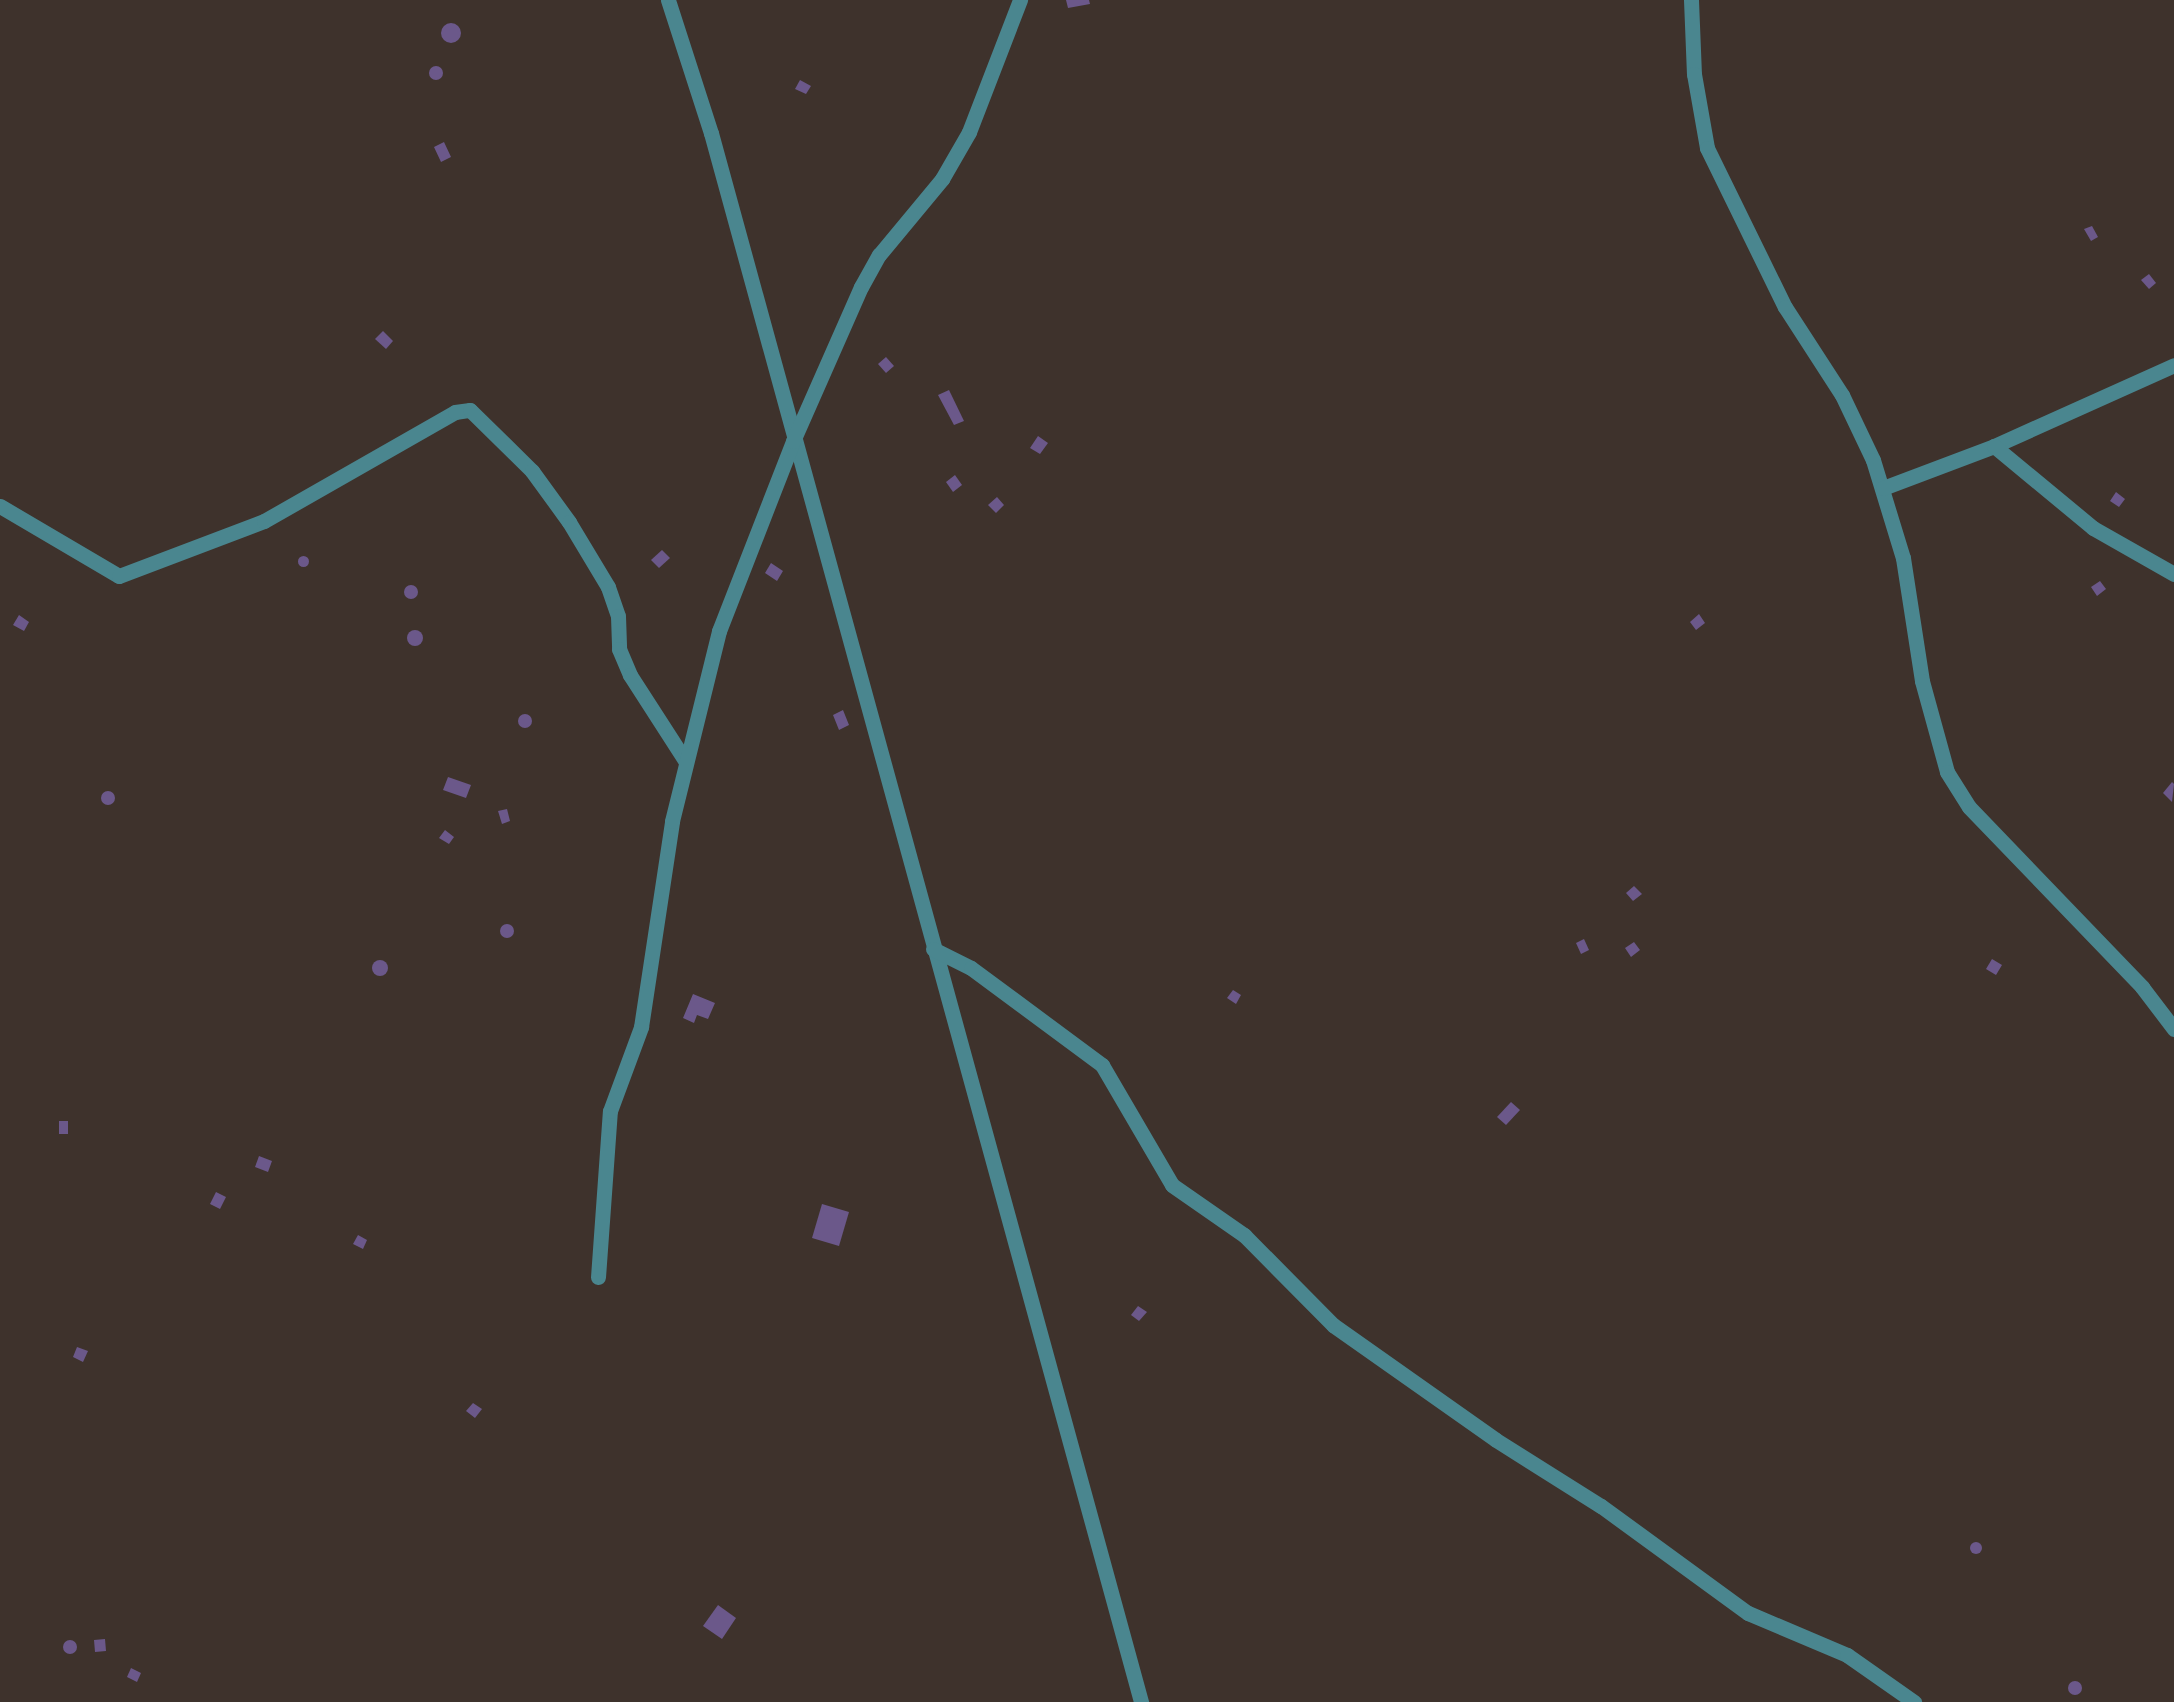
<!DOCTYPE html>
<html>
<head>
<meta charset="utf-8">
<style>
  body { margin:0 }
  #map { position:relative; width:2174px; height:1702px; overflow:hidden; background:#3e322c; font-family:"Playfair Display",serif }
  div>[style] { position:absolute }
  .building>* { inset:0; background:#6b588a }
  .round { border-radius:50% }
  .minor>* { height:15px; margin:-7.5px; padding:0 7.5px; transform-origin:7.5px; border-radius:7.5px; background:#4a868f }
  span { translate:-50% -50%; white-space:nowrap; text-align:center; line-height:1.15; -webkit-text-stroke:9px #201b18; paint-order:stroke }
</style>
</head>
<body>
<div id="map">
  <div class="building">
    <i style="clip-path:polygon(1066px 0,1089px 0,1090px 4px,1068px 8px)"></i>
    <i class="round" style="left:441px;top:23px;width:20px;height:20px"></i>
    <i class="round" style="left:429px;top:66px;width:14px;height:14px"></i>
    <i style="clip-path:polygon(800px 80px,811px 86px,806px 94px,795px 89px)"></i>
    <i style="clip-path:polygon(444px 142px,451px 157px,441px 162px,434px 147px)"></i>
    <i style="clip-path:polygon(2092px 226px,2098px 237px,2091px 241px,2084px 229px)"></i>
    <i style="clip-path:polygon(2149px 274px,2156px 283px,2149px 289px,2141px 280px)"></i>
    <i style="clip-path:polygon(383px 331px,393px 341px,386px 349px,375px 339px)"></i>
    <i style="clip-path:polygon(886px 357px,894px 366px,886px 373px,878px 364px)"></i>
    <i style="clip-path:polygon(949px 390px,964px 421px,954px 425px,938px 395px)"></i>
    <i style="clip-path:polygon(1038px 436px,1048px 443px,1040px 454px,1030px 448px)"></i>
    <i style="clip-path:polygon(955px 475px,962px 485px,953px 492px,946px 482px)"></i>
    <i style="clip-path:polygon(2116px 492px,2125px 499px,2119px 507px,2110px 501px)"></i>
    <i style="clip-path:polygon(997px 497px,1004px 505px,996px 513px,988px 505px)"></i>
    <i style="clip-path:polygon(662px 550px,670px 558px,659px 568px,651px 560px)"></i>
    <i class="round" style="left:297.5px;top:555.5px;width:11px;height:11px"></i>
    <i style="clip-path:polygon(771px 563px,783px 571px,777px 581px,765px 573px)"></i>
    <i style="clip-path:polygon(2100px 581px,2106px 589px,2097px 596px,2091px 587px)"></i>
    <i class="round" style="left:404px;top:585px;width:14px;height:14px"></i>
    <i style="clip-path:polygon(1699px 614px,1705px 623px,1696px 630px,1690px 622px)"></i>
    <i style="clip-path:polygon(19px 615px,29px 622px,24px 631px,13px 625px)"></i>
    <i class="round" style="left:407px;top:630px;width:16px;height:16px"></i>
    <i style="clip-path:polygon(843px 710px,849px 725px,839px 730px,833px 715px)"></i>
    <i class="round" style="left:518px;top:714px;width:14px;height:14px"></i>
    <i style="clip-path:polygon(448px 777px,471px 785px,466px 798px,443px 790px)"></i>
    <i style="clip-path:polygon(2172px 782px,2174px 784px,2172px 802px,2163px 793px)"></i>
    <i class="round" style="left:101px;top:791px;width:14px;height:14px"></i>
    <i style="clip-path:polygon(507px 809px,510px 821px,502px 824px,498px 811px)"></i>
    <i style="clip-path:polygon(445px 830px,454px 837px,449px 844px,439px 838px)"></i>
    <i style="clip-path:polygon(1634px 886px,1642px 894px,1633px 901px,1626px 893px)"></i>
    <i class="round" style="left:500px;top:924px;width:14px;height:14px"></i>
    <i style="clip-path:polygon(1584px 939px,1589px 950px,1581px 954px,1576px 943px)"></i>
    <i style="clip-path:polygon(1634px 942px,1640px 950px,1631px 957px,1625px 948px)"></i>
    <i style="clip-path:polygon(1992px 959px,2002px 965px,1996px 975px,1986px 969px)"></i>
    <i class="round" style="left:372px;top:960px;width:16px;height:16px"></i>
    <i style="clip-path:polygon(1233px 990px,1241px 995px,1236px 1004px,1227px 998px)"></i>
    <i style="clip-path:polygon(693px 994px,715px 1003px,708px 1019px,697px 1015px,694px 1023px,683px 1018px)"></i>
    <i style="clip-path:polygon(1511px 1102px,1520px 1110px,1506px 1125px,1497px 1117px)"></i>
    <i style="clip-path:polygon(59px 1121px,68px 1121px,68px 1134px,59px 1134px)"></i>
    <i style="clip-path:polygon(259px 1156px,272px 1161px,268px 1172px,255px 1167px)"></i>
    <i style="clip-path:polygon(216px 1192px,226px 1197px,220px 1209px,210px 1204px)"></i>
    <i style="clip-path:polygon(822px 1204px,849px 1212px,839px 1246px,812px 1238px)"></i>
    <i style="clip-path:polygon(358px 1235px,367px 1240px,363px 1249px,353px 1244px)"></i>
    <i style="clip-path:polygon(1138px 1306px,1147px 1312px,1139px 1321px,1131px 1315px)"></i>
    <i style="clip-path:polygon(77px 1347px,88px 1351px,83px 1362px,73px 1357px)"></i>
    <i style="clip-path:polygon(473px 1403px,482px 1409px,475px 1418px,466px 1411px)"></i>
    <i class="round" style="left:1970px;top:1542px;width:12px;height:12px"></i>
    <i style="clip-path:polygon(718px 1605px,736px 1618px,722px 1639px,703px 1626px)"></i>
    <i style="clip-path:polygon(105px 1639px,106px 1651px,95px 1652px,94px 1640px)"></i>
    <i class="round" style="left:63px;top:1640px;width:14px;height:14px"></i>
    <i style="clip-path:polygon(131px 1668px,141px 1673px,137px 1682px,127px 1677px)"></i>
    <i class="round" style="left:2068px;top:1681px;width:14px;height:14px"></i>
  </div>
  <div class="minor">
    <i style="left:668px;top:0;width:140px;rotate:72.1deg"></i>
    <i style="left:711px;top:133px;width:1627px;rotate:74.67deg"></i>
    <i style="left:1691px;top:0;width:74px;rotate:87.7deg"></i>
    <i style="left:1694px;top:74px;width:75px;rotate:80deg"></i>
    <i style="left:1707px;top:148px;width:177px;rotate:63.9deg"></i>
    <i style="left:1785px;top:307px;width:105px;rotate:57.1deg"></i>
    <i style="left:1842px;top:395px;width:72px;rotate:64.5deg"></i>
    <i style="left:1873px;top:460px;width:102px;rotate:73deg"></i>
    <i style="left:1903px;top:558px;width:124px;rotate:81.2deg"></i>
    <i style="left:1922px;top:681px;width:94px;rotate:74.6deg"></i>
    <i style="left:1947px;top:772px;width:41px;rotate:57.8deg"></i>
    <i style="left:1969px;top:807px;width:250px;rotate:46.1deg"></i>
    <i style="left:2142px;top:987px;width:53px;rotate:52.7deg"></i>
    <i style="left:1994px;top:446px;width:197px;rotate:-24.2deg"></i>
    <i style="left:1883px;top:488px;width:119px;rotate:-20.7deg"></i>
    <i style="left:1994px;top:446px;width:129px;rotate:39.6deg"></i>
    <i style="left:2093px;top:528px;width:93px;rotate:29.6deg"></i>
    <i style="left:0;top:506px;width:138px;rotate:30.5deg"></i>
    <i style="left:119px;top:576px;width:155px;rotate:-20.8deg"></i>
    <i style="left:264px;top:521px;width:220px;rotate:-29.7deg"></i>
    <i style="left:455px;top:412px;width:15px;rotate:-8deg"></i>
    <i style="left:470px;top:410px;width:87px;rotate:44.5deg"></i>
    <i style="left:532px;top:471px;width:63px;rotate:54deg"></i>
    <i style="left:569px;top:522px;width:76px;rotate:59deg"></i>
    <i style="left:608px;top:587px;width:31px;rotate:71deg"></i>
    <i style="left:618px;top:616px;width:33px;rotate:88deg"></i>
    <i style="left:619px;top:649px;width:28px;rotate:67deg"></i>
    <i style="left:630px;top:675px;width:103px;rotate:57.2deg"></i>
    <i style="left:933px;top:949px;width:42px;rotate:26.6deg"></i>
    <i style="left:971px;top:968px;width:163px;rotate:36.5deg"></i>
    <i style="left:1102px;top:1065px;width:139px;rotate:59.7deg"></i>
    <i style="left:1172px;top:1185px;width:88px;rotate:34.8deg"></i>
    <i style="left:1244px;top:1235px;width:127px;rotate:45.3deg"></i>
    <i style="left:1333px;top:1325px;width:199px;rotate:35.2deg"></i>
    <i style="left:1496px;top:1440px;width:124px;rotate:32.2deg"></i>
    <i style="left:1601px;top:1506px;width:182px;rotate:36.1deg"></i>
    <i style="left:1748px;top:1613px;width:108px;rotate:23deg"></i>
    <i style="left:1847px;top:1655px;width:82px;rotate:35deg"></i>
    <i style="left:598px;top:1277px;width:166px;rotate:-85.9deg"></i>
    <i style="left:610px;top:1111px;width:90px;rotate:-69.7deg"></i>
    <i style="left:641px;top:1027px;width:208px;rotate:-81.4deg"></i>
    <i style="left:672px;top:821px;width:196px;rotate:-76.1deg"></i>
    <i style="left:719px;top:631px;width:204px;rotate:-68.7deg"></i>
    <i style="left:793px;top:441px;width:168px;rotate:-66.2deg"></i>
    <i style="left:861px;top:287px;width:37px;rotate:-61deg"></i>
    <i style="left:879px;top:255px;width:99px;rotate:-50.3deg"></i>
    <i style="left:942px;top:179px;width:54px;rotate:-60.1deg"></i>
    <i style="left:969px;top:132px;width:142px;rotate:-68.9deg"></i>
  </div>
</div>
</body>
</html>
